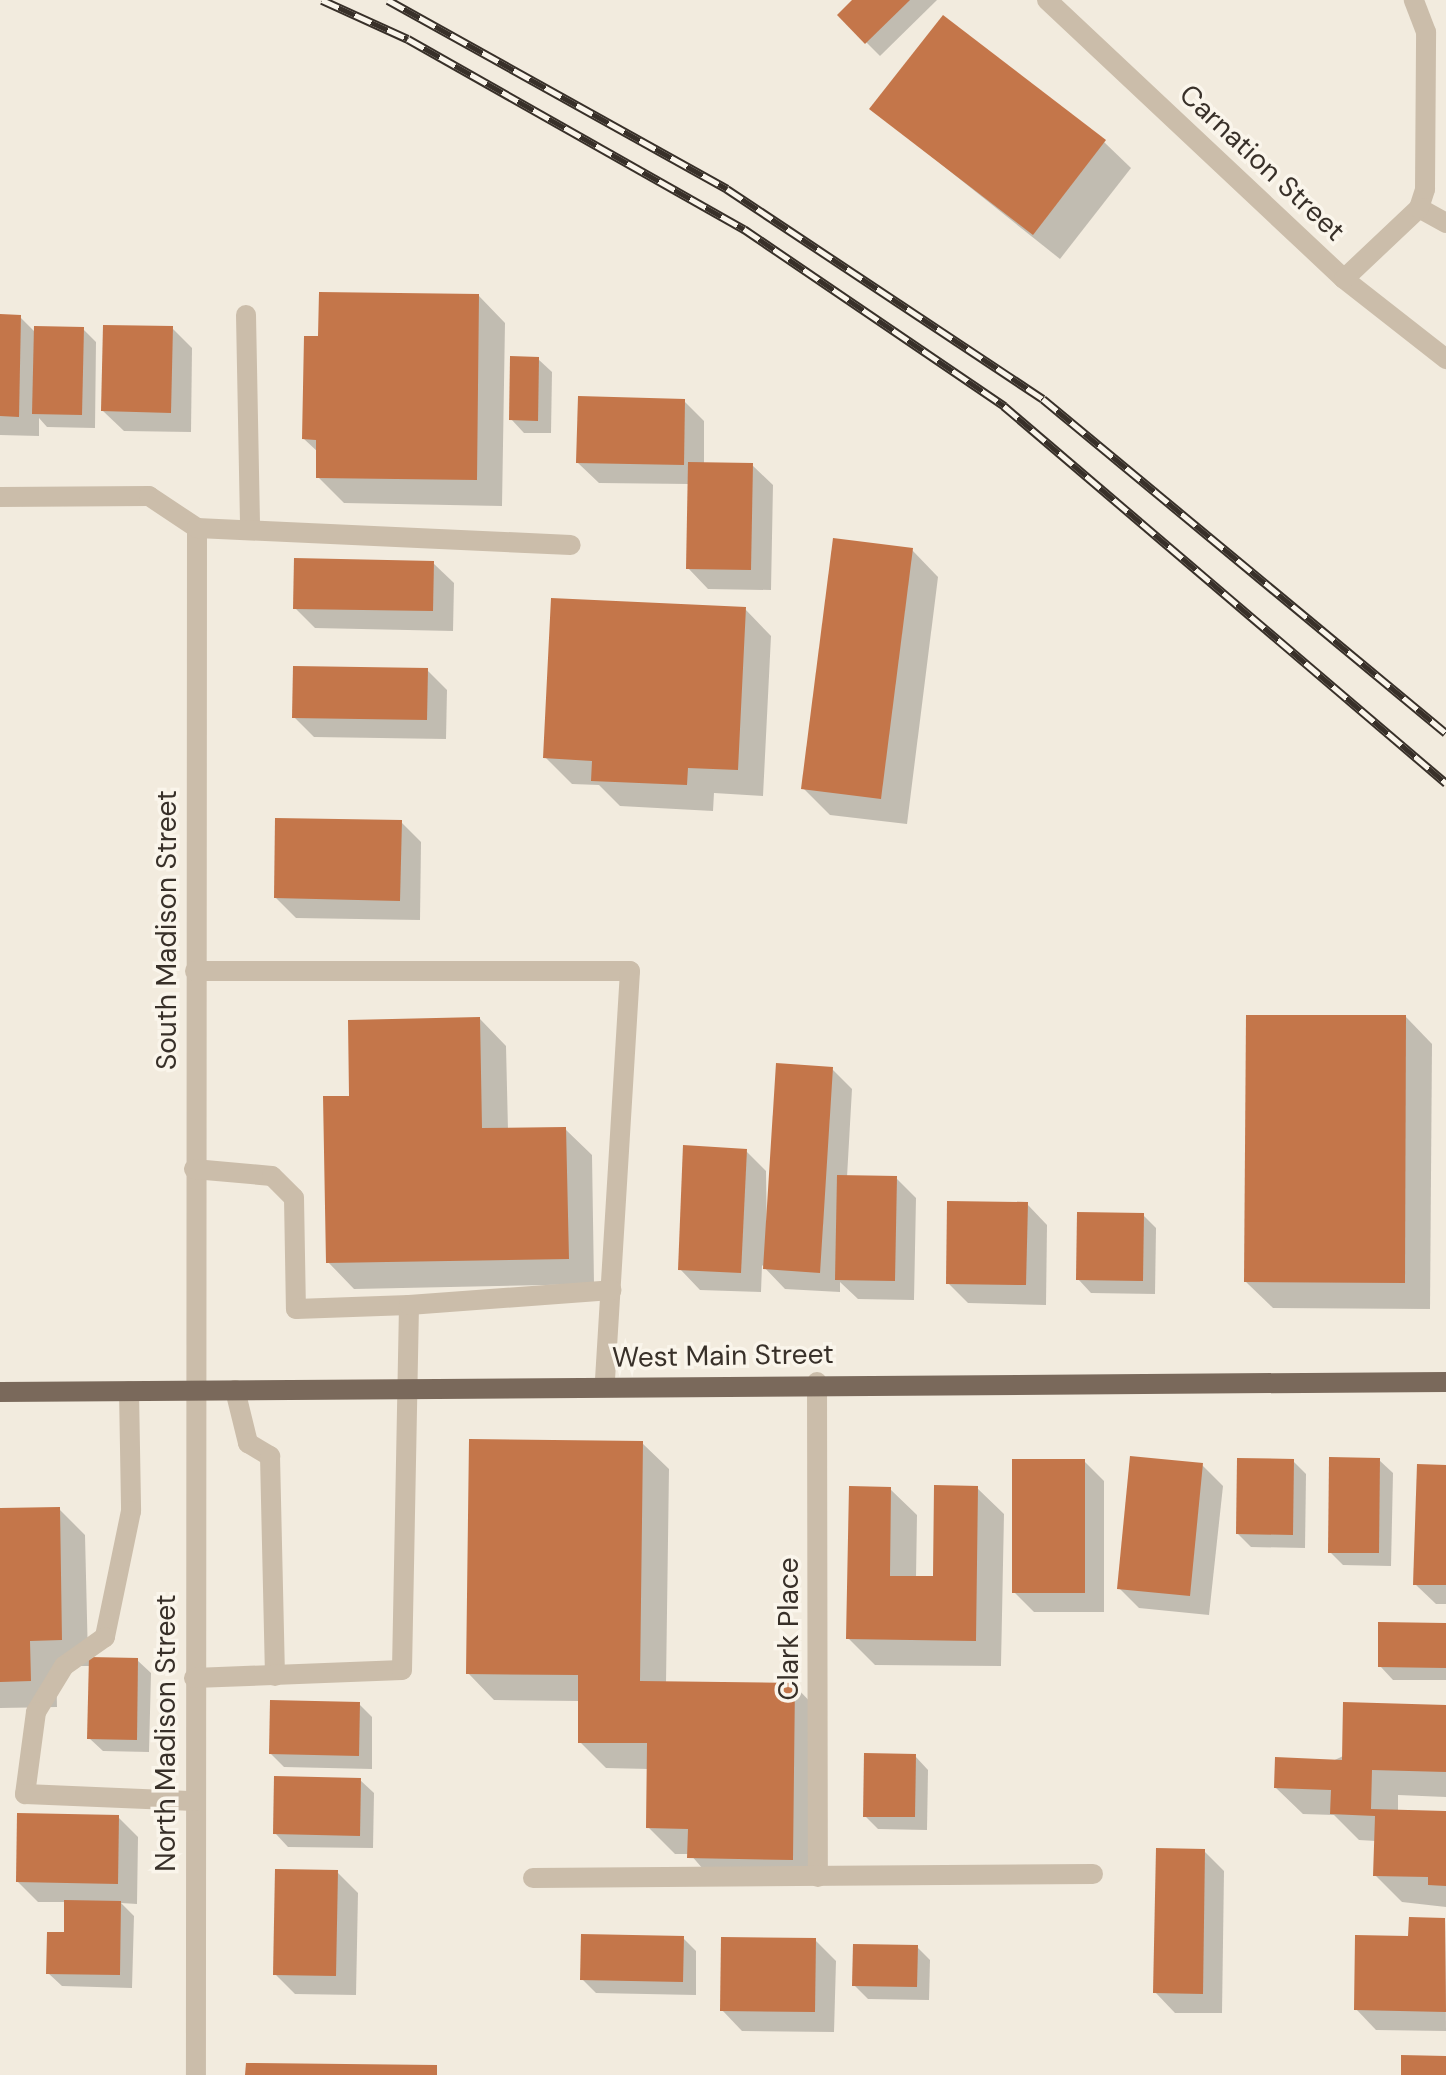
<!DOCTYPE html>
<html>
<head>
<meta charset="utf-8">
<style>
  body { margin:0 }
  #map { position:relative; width:1446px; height:2075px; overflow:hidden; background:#f2ebde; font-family:"DM Sans",sans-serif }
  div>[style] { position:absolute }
  .shadow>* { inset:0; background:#0003 }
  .building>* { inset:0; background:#c4764a }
  .minor>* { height:20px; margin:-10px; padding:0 10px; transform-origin:10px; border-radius:10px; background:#cbbdaa }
  .major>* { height:20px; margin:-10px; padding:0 10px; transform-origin:10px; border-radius:10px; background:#7a695b }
  .rail>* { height:9px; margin-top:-4.5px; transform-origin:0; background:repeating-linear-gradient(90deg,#faf5eb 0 18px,#383029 0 36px); box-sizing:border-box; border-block:2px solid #383029 }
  span { translate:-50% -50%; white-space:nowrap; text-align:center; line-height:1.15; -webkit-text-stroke:7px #faf5eb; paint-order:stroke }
  .street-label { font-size:28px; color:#383029 }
</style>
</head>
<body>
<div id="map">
  <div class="shadow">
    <i style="clip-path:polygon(855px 0,937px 0,880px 56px,839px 15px)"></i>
    <i style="clip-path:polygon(872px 109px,1104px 142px,1131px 168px,1060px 259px)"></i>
    <i style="clip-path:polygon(479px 296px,505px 323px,502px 506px,344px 503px,318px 477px,318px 452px,304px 439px,320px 338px)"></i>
    <i style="clip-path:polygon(0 316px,20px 317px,35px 332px,83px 329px,96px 342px,95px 428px,47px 427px,39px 418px,39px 436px,0 435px)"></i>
    <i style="clip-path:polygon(172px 328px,192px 348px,191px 432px,124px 431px,103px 411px)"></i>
    <i style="clip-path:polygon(538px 359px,552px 372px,551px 433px,524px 433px,511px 419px)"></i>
    <i style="clip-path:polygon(684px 401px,704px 421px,704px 464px,752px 465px,773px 485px,771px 590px,708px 589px,688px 568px,689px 484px,599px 483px,578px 463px)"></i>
    <i style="clip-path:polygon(912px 550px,938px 577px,907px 824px,830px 815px,803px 788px)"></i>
    <i style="clip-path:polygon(433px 563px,454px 583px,453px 631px,315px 628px,295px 608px)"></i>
    <i style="clip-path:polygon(745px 609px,771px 636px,763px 796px,714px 793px,713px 811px,620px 806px,599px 785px,572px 784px,545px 757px)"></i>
    <i style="clip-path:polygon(427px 670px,447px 690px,446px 739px,314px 737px,294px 717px)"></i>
    <i style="clip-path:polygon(401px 822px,421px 842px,420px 920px,296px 918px,276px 898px)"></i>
    <i style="clip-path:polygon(1406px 1017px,1432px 1044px,1430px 1309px,1273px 1308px,1246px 1282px)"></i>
    <i style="clip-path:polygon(480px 1019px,506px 1046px,508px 1130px,565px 1129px,592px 1155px,594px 1284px,354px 1289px,328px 1262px,351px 1098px)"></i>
    <i style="clip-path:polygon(832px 1069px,852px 1089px,847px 1177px,896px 1178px,916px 1198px,914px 1300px,858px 1299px,840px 1282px,840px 1292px,785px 1289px,762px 1265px,761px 1292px,700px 1290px,680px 1269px,746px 1151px,766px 1171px,767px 1242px)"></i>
    <i style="clip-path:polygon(1027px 1204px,1047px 1225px,1046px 1305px,968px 1303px,948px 1283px)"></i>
    <i style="clip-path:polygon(1143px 1215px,1156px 1228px,1155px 1294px,1091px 1293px,1078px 1279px)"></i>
    <i style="clip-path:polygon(642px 1443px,669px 1469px,666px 1684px,794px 1685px,820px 1712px,818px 1885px,716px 1884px,690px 1854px,675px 1854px,648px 1827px,649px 1769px,606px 1768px,580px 1742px,580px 1701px,494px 1700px,468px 1673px)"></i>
    <i style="clip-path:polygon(1379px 1460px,1393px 1473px,1391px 1566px,1343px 1565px,1330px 1552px)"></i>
    <i style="clip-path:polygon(1084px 1461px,1104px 1481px,1104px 1612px,1034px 1612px,1014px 1592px)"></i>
    <i style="clip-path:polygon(1293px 1461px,1306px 1474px,1305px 1548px,1251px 1547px,1238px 1534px)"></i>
    <i style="clip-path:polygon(1202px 1465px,1223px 1486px,1209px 1615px,1139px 1608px,1119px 1588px)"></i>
    <i style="clip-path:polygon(1446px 1467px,1446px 1604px,1436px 1604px,1415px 1584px)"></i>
    <i style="clip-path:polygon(977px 1488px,1004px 1514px,1001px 1666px,875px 1665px,848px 1638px,890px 1489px,917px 1515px,916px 1578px,935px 1578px)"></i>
    <i style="clip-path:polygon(59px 1509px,85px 1535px,88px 1659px,137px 1660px,151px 1673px,149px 1752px,103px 1751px,89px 1738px,90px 1666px,56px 1666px,57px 1707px,0 1708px,0 1510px)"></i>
    <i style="clip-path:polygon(1446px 1625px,1446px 1680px,1393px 1680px,1380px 1666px)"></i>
    <i style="clip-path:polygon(359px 1704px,372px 1717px,372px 1769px,284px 1767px,271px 1754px)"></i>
    <i style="clip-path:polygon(1446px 1707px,1446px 1797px,1398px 1795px,1398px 1812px,1446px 1813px,1446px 1907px,1402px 1902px,1375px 1875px,1376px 1841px,1359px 1840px,1334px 1815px,1303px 1814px,1276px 1788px)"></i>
    <i style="clip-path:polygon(915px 1756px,928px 1770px,927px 1830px,878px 1829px,865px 1816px)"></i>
    <i style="clip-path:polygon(360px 1780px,374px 1793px,373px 1848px,288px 1847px,275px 1833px)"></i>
    <i style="clip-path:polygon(118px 1817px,138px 1837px,137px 1904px,121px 1903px,134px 1916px,132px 1988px,62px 1986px,48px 1973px,65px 1934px,66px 1902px,38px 1902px,18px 1882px)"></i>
    <i style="clip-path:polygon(1204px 1851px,1224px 1871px,1222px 2013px,1175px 2013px,1155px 1992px)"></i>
    <i style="clip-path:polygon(337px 1872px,358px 1893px,356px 1995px,295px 1994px,275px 1974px)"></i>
    <i style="clip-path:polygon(1445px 1920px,1446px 2031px,1376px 2030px,1356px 2009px,1410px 1938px)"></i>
    <i style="clip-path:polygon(683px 1938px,696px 1951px,696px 1995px,596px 1993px,582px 1979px)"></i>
    <i style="clip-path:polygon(815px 1940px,836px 1961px,834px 2032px,742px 2031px,722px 2010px)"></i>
    <i style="clip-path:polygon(917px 1947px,930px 1960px,929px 2000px,868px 1999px,854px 1985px)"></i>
  </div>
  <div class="building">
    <i style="clip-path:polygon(852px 0,910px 0,865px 44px,837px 15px)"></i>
    <i style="clip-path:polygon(943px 15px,1106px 140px,1033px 235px,869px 109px)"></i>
    <i style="clip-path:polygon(319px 292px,479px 294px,477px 480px,316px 478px,316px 440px,302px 439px,304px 336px,318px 336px)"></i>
    <i style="clip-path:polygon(0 314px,21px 315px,19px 417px,0 416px)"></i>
    <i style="clip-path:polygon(103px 325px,173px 326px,171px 413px,101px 411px)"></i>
    <i style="clip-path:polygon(34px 326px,84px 327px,82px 415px,32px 414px)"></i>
    <i style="clip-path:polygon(510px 356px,539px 357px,538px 421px,509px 420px)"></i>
    <i style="clip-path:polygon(578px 396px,685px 399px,684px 465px,576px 463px)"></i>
    <i style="clip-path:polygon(688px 462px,753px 463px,751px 570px,686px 569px)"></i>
    <i style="clip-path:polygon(833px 538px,913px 548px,881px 799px,801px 789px)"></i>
    <i style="clip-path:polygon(294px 558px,434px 561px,433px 611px,293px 609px)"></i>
    <i style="clip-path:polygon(551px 598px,746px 607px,738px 770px,688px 768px,687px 785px,591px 781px,592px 761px,543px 758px)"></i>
    <i style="clip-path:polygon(293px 666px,428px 668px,427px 720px,292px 718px)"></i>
    <i style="clip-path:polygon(275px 818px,402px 820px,400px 901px,274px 898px)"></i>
    <i style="clip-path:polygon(1246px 1015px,1406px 1015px,1405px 1283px,1244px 1282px)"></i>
    <i style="clip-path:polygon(480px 1017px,482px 1128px,566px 1127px,569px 1259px,326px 1263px,323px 1096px,349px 1096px,348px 1020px)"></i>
    <i style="clip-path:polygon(776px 1063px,833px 1067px,820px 1273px,763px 1269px)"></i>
    <i style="clip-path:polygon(683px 1145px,747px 1149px,741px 1273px,678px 1270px)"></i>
    <i style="clip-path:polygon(837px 1175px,897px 1176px,895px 1281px,835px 1280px)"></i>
    <i style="clip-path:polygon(947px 1201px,1028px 1202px,1026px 1285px,946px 1284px)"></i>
    <i style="clip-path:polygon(1077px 1212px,1144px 1213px,1143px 1281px,1076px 1280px)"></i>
    <i style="clip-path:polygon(469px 1439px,643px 1441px,640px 1681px,795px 1683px,793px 1860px,687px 1858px,688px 1829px,646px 1828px,647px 1743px,578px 1743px,578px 1675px,466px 1674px)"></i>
    <i style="clip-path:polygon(1130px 1456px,1203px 1463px,1190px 1596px,1117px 1589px)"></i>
    <i style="clip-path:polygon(1329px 1457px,1380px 1458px,1379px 1553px,1328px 1553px)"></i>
    <i style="clip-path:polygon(1237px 1458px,1294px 1459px,1293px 1535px,1236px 1534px)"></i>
    <i style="clip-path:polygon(1012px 1459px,1085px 1459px,1085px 1593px,1012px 1593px)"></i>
    <i style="clip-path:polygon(1417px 1464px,1446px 1465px,1446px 1585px,1413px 1585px)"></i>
    <i style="clip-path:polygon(934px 1485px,978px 1486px,976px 1641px,846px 1639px,849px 1486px,891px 1487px,890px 1576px,933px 1576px)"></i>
    <i style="clip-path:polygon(60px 1507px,62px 1640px,30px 1641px,31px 1681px,0 1682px,0 1508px)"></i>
    <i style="clip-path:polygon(1378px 1622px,1446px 1623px,1446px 1668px,1378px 1667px)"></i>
    <i style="clip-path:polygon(89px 1657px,138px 1658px,137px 1740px,87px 1739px)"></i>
    <i style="clip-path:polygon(270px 1700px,360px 1702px,359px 1756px,269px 1754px)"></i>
    <i style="clip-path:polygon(1343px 1702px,1446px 1705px,1446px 1772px,1372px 1770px,1371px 1809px,1446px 1811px,1446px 1886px,1428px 1885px,1428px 1877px,1373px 1876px,1375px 1816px,1330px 1814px,1331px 1790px,1274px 1788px,1275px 1757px,1342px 1760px)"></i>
    <i style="clip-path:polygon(864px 1753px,916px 1754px,915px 1817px,863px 1817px)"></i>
    <i style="clip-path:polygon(274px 1776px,361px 1778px,360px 1836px,273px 1834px)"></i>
    <i style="clip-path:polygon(17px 1813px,119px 1815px,118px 1884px,16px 1882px)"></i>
    <i style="clip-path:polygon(1156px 1848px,1205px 1849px,1203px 1994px,1153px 1993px)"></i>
    <i style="clip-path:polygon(275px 1869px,338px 1870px,336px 1976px,273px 1975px)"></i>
    <i style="clip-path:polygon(64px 1900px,121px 1901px,120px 1975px,46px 1974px,47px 1932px,64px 1932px)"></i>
    <i style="clip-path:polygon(1409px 1917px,1445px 1918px,1446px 2012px,1354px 2010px,1355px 1935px,1408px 1936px)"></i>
    <i style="clip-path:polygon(581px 1934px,684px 1936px,683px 1982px,580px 1980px)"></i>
    <i style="clip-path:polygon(721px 1937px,816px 1938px,815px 2012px,720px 2011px)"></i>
    <i style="clip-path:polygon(853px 1944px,918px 1945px,917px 1987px,852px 1986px)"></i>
    <i style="clip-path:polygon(1401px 2055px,1446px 2056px,1446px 2075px,1401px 2075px)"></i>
    <i style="clip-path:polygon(246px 2063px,437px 2065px,437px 2075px,245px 2075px)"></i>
  </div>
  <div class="minor">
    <i style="left:1047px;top:0;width:407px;rotate:43.2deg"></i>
    <i style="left:1344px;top:279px;width:130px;rotate:38.1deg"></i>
    <i style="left:1419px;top:208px;width:31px;rotate:29deg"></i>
    <i style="left:1344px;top:279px;width:103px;rotate:-43.4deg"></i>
    <i style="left:1419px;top:208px;width:20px;rotate:-72deg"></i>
    <i style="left:1425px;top:189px;width:157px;rotate:-89.6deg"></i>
    <i style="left:1426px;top:32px;width:34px;rotate:-111deg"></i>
    <i style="left:246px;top:315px;width:215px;rotate:88.9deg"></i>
    <i style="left:0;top:497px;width:149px;rotate:-0.4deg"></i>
    <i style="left:149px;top:496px;width:58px;rotate:33.7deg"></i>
    <i style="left:197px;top:528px;width:1547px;rotate:90.04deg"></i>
    <i style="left:197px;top:528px;width:374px;rotate:2.6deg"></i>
    <i style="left:195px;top:971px;width:435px"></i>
    <i style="left:630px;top:971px;width:415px;rotate:93.5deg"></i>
    <i style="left:194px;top:1169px;width:78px;rotate:5.1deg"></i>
    <i style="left:272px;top:1176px;width:31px;rotate:45deg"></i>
    <i style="left:294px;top:1198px;width:111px;rotate:89deg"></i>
    <i style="left:296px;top:1309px;width:113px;rotate:-2deg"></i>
    <i style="left:817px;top:1382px;width:495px;rotate:89.9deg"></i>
    <i style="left:235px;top:1390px;width:55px;rotate:76.2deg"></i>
    <i style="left:248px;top:1443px;width:26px;rotate:31deg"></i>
    <i style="left:270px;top:1456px;width:220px;rotate:88.7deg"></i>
    <i style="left:129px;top:1391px;width:120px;rotate:89deg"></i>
    <i style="left:131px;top:1511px;width:129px;rotate:101.7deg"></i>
    <i style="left:105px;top:1637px;width:50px;rotate:144.7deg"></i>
    <i style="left:64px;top:1666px;width:54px;rotate:121.3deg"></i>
    <i style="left:36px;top:1712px;width:83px;rotate:97.6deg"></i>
    <i style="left:25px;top:1794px;width:170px;rotate:2.4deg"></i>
    <i style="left:194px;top:1678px;width:208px;rotate:-2.2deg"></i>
    <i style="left:402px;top:1670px;width:365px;rotate:-88.9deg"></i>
    <i style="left:409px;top:1305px;width:203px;rotate:-4.2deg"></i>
    <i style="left:533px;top:1878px;width:560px;rotate:-0.41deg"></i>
  </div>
  <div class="major">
    <i style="left:0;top:1392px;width:1446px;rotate:-0.4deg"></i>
  </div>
  <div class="rail">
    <i style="left:322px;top:0;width:94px;rotate:24.4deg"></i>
    <i style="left:408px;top:39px;width:386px;rotate:29.5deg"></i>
    <i style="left:744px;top:229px;width:315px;rotate:34.2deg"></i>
    <i style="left:1004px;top:406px;width:581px;rotate:40.46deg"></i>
    <i style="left:388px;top:0;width:388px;rotate:29.1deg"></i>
    <i style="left:727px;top:189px;width:379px;rotate:33.6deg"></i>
    <i style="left:1043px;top:399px;width:523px;rotate:39.65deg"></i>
  </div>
  <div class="street-label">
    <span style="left:1262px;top:163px;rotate:43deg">Carnation Street</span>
    <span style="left:167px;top:930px;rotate:-90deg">South Madison Street</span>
    <span style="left:723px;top:1356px;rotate:-1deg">West Main Street</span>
    <span style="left:789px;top:1629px;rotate:-90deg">Clark Place</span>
    <span style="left:166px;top:1733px;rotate:-90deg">North Madison Street</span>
  </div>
</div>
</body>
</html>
